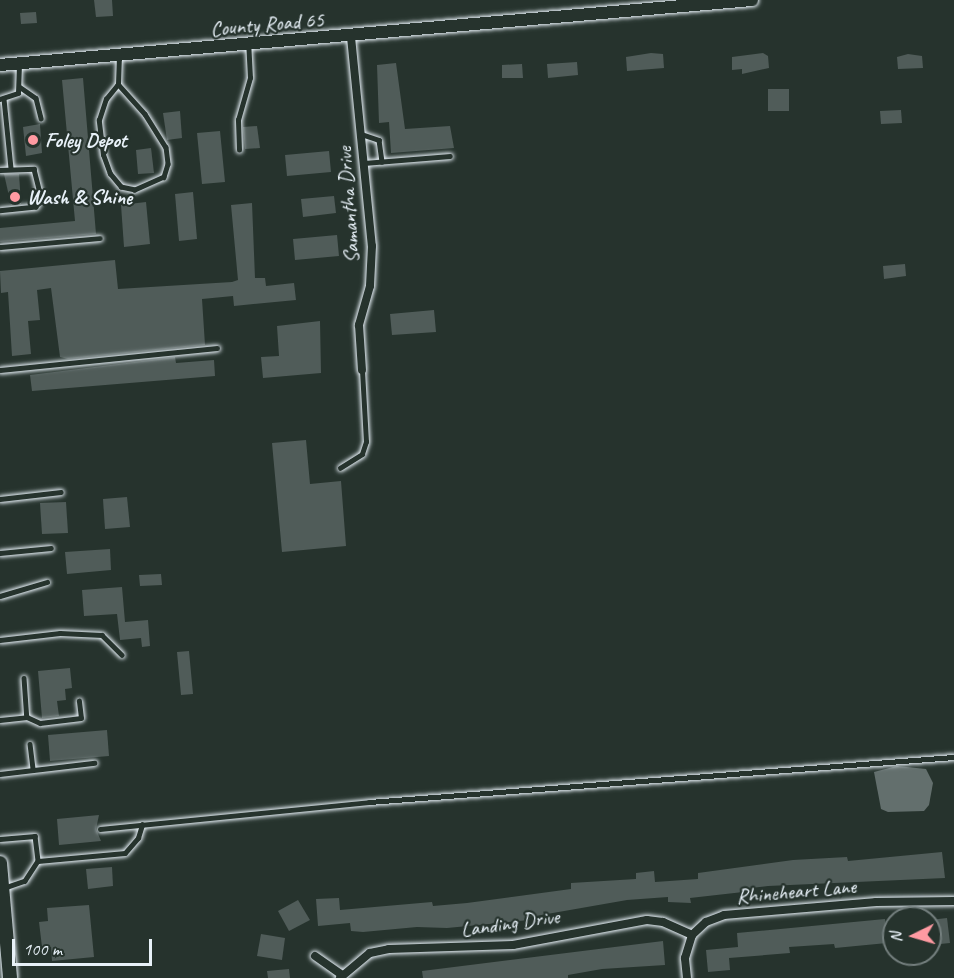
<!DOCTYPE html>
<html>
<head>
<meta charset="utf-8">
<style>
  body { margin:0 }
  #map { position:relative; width:954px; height:978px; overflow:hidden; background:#26332d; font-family:Caveat,sans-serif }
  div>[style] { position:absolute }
  .water>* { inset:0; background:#636f6d }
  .building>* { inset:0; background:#505c59 }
  .roads { filter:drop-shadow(0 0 2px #e8f1f8) drop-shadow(0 0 2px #e8f1f8) }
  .lane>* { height:4.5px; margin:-2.25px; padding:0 2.25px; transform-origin:2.25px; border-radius:2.25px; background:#26332d }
  .street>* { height:8px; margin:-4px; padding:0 4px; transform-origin:4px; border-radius:4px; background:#26332d }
  .secondary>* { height:12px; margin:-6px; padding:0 6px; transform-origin:6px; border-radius:6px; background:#26332d }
  .primary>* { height:14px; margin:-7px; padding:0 7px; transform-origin:7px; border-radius:7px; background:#26332d }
  .dots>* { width:16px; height:16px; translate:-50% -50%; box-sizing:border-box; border:3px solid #26332d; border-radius:50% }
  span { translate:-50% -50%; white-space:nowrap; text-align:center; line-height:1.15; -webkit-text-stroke:4.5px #26332d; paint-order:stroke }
  .street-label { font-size:21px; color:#e8f1f8 }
  .poi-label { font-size:21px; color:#e8f1f8; font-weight:700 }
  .left { translate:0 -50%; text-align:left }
  .north { position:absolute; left:882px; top:906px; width:60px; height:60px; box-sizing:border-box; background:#26332d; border:2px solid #747f7e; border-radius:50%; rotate:265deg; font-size:16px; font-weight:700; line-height:24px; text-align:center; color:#e8f1f8 }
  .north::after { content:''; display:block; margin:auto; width:21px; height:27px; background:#ff9aa2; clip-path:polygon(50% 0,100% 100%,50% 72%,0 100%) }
  .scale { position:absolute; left:12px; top:939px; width:140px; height:27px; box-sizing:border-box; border:3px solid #e8f1f8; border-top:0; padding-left:8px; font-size:18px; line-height:21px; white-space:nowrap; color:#e8f1f8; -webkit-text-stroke:4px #26332d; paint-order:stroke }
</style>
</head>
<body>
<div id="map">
  <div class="water">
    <i style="clip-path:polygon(897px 766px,926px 769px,933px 783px,929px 805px,924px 811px,888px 812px,881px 809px,874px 772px)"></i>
  </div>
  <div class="building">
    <i style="clip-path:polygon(94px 0,112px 0,113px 16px,96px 17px)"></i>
    <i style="clip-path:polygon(36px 12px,37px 23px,21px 24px,20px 13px)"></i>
    <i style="clip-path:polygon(651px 53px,663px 54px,664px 68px,627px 71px,626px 57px)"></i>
    <i style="clip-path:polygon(763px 53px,768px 56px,769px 68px,742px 74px,742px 69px,732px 70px,732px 57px)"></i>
    <i style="clip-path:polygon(908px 54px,922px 56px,923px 68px,898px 69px,897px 57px)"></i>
    <i style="clip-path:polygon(577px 62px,578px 75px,548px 78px,547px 64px)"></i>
    <i style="clip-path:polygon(396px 63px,405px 129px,450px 126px,454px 148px,391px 153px,389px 122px,379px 123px,377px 65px)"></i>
    <i style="clip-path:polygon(522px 64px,523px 78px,502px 78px,502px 65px)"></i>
    <i style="clip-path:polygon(83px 78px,96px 234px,0 242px,0 228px,75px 221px,62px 80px)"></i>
    <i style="clip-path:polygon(768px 89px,789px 89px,789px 111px,768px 111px)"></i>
    <i style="clip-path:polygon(901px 110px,902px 123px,881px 124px,880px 111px)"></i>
    <i style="clip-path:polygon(180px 111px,182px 138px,167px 140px,163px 113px)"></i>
    <i style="clip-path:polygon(40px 124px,42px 153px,26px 156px,23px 127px)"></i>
    <i style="clip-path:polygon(257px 126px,260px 148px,245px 149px,243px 127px)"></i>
    <i style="clip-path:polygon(220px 131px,225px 182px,202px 184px,197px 133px)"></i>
    <i style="clip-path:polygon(151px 148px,154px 173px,138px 174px,136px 150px)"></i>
    <i style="clip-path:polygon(329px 151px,331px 172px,287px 176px,285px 155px)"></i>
    <i style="clip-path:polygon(4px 174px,19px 174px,21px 204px,11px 205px)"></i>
    <i style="clip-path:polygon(193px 192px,197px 239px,179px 241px,175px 194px)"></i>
    <i style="clip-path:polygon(334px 196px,336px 213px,303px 217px,301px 199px)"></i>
    <i style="clip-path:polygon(146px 202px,150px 244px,124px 247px,121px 205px)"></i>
    <i style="clip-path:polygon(252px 203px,255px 278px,265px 278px,266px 286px,294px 283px,296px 300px,234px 306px,233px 296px,202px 299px,205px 345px,68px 359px,60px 357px,51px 288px,37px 290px,40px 320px,28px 321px,31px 354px,12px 356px,8px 292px,1px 293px,0 271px,115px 260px,118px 289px,232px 282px,238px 280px,231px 205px)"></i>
    <i style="clip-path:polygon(337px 235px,339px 256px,295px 260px,293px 239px)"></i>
    <i style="clip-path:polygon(905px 264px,906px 276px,884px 279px,883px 266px)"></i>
    <i style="clip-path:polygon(434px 310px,436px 332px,392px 335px,390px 314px)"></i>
    <i style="clip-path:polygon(320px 321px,321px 373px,263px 378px,261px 357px,279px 356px,277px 326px)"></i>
    <i style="clip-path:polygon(175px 357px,176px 363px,214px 360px,215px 376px,32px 391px,30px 375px)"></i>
    <i style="clip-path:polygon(306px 440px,310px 484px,341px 481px,346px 546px,282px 552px,272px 443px)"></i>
    <i style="clip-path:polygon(127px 497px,130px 527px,105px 529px,103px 499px)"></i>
    <i style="clip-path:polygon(66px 502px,68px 533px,42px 534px,40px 503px)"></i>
    <i style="clip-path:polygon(110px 549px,111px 570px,67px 574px,65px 552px)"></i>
    <i style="clip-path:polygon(161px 574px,162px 585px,140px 586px,139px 575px)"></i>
    <i style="clip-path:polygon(122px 587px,125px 622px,148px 620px,150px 646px,142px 647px,141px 638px,120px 640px,117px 614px,84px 616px,82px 590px)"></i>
    <i style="clip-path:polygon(189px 651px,193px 694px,181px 695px,177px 652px)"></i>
    <i style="clip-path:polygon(70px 668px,72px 688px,65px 689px,66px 700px,57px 701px,59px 716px,42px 718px,38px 671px)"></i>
    <i style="clip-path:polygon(107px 730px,109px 756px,50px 761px,48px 735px)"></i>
    <i style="clip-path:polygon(99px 815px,96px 829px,101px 841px,59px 845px,57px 819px)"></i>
    <i style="clip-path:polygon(942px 852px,945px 878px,768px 886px,751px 888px,752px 891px,690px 898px,691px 903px,668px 902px,668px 897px,627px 900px,530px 917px,530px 920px,447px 928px,417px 927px,363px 932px,351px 931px,350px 923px,318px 926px,316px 899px,339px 898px,340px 910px,432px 902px,433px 906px,467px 903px,571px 889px,571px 883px,636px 879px,636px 873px,654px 871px,655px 882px,698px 879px,698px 873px,793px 860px,847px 857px,848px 861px)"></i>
    <i style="clip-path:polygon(112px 867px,113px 886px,88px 889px,86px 869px)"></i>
    <i style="clip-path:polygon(298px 900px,310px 920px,289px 931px,278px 911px)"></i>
    <i style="clip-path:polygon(89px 905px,94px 957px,52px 961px,51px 947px,42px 947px,39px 922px,48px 921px,47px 908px)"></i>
    <i style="clip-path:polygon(947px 918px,950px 943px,930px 945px,930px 920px)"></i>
    <i style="clip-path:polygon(885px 919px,887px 943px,835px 948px,834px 944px,789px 947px,790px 953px,729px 958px,730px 970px,708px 972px,706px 950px,738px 947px,737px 933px)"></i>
    <i style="clip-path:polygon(261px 934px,285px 938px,282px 960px,257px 956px)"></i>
    <i style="clip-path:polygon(663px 941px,665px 965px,602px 969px,568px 975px,568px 978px,423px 978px,422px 971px)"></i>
    <i style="clip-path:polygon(289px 969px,290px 978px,268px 978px,267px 971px)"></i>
  </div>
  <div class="roads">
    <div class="lane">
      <i style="left:118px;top:84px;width:40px;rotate:48deg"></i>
      <i style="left:145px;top:114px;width:39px;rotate:58deg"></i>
      <i style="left:166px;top:147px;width:17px;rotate:83deg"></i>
      <i style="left:168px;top:164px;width:14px;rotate:107deg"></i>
      <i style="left:164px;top:177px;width:32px;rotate:156deg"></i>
      <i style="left:135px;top:190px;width:14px;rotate:-168deg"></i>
      <i style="left:121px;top:187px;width:17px;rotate:-130deg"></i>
      <i style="left:110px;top:174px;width:20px;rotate:-110deg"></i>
      <i style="left:103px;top:155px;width:35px;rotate:-97deg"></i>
      <i style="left:99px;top:120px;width:22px;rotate:-72deg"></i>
      <i style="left:106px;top:99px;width:19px;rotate:-51deg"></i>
      <i style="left:118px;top:84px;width:28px;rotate:-88deg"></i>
      <i style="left:20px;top:87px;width:19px;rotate:35deg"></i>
      <i style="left:36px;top:98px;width:21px;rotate:76deg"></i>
      <i style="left:0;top:99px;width:19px;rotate:-18deg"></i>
      <i style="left:18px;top:93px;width:28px;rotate:-88deg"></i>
      <i style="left:4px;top:99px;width:69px;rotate:84.2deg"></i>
      <i style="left:361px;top:134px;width:19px;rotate:18deg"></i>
      <i style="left:379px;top:140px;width:22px;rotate:82deg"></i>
      <i style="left:239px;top:150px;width:30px;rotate:-92deg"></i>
      <i style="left:238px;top:120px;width:44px;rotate:-74.1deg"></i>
      <i style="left:250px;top:78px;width:33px;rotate:-93deg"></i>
      <i style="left:364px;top:163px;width:86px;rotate:-4.7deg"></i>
      <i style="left:0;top:170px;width:34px;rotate:-2deg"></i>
      <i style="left:34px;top:169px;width:30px;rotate:76deg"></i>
      <i style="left:41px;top:198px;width:10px;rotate:119deg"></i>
      <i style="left:36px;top:207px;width:36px;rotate:174deg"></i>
      <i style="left:0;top:247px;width:100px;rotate:-5.1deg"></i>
      <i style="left:0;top:370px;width:218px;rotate:-5.8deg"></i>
      <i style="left:340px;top:468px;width:26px;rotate:-32deg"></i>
      <i style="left:362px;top:454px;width:13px;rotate:-72deg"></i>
      <i style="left:366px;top:442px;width:72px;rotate:-93.2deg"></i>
      <i style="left:0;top:499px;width:61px;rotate:-6.5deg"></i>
      <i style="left:0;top:553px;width:51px;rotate:-5.6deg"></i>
      <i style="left:0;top:596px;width:49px;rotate:-16.6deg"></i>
      <i style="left:0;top:640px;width:60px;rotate:-6.7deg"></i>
      <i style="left:60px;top:633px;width:42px;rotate:2.7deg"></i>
      <i style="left:102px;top:635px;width:28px;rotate:45deg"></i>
      <i style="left:24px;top:678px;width:39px;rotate:86deg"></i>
      <i style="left:0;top:720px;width:27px;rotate:-6deg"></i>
      <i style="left:27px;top:717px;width:14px;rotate:25deg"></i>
      <i style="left:40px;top:723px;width:41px;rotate:-7deg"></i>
      <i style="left:81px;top:718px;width:17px;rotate:-97deg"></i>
      <i style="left:30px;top:744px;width:26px;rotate:83deg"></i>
      <i style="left:0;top:774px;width:95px;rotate:-6.7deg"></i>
      <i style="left:100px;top:829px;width:270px;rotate:-5.7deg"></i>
      <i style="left:369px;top:802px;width:587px;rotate:-4.4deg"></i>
      <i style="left:0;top:839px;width:35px;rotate:-5deg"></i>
      <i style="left:35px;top:836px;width:25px;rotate:83deg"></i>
      <i style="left:38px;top:861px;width:24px;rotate:123deg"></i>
      <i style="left:25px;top:881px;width:21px;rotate:161deg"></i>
      <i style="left:38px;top:861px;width:87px;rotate:-5.3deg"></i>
      <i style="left:125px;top:853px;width:20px;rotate:-49deg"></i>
      <i style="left:138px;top:838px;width:14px;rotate:-73deg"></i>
    </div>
    <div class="street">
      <i style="left:351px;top:37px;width:210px;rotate:84.3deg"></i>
      <i style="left:372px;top:246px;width:40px;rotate:92.9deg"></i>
      <i style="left:370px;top:286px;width:41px;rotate:105.8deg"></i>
      <i style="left:359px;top:325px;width:45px;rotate:86.2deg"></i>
      <i style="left:315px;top:956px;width:32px;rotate:35deg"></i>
      <i style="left:340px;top:978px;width:39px;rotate:-40deg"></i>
      <i style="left:370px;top:953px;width:19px;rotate:-12deg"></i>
      <i style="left:389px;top:949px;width:124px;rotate:-1.8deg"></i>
      <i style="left:513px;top:945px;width:136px;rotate:-10.6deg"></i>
      <i style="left:647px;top:920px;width:16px;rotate:7deg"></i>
      <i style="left:663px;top:922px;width:32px;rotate:24deg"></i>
      <i style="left:687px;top:978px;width:20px;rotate:-96deg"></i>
      <i style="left:685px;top:958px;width:24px;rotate:-73deg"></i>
      <i style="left:692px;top:935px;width:19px;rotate:-43deg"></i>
      <i style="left:706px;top:922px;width:19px;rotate:-21deg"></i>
      <i style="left:724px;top:915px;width:153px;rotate:-4.9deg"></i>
      <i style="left:876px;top:902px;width:78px;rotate:-0.7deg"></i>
    </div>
    <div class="secondary">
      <i style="left:0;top:65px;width:755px;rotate:-4.94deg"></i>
    </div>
    <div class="primary">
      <i style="left:0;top:863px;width:115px;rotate:85deg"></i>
    </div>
  </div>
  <div class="dots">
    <i style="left:33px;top:140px;background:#ff9aa2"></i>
    <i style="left:15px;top:197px;background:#ff9aa2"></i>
  </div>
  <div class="street-label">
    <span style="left:267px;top:24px;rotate:-5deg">County Road 65</span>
    <span style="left:348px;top:205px;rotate:-94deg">Samantha Drive</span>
    <span style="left:796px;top:891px;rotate:-5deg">Rhineheart Lane</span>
    <span style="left:510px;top:923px;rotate:-8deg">Landing Drive</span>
  </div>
  <div class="poi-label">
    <span class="left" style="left:45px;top:140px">Foley Depot</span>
    <span class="left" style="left:27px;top:197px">Wash &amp; Shine</span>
  </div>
  <div class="north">N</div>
  <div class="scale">100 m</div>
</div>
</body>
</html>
